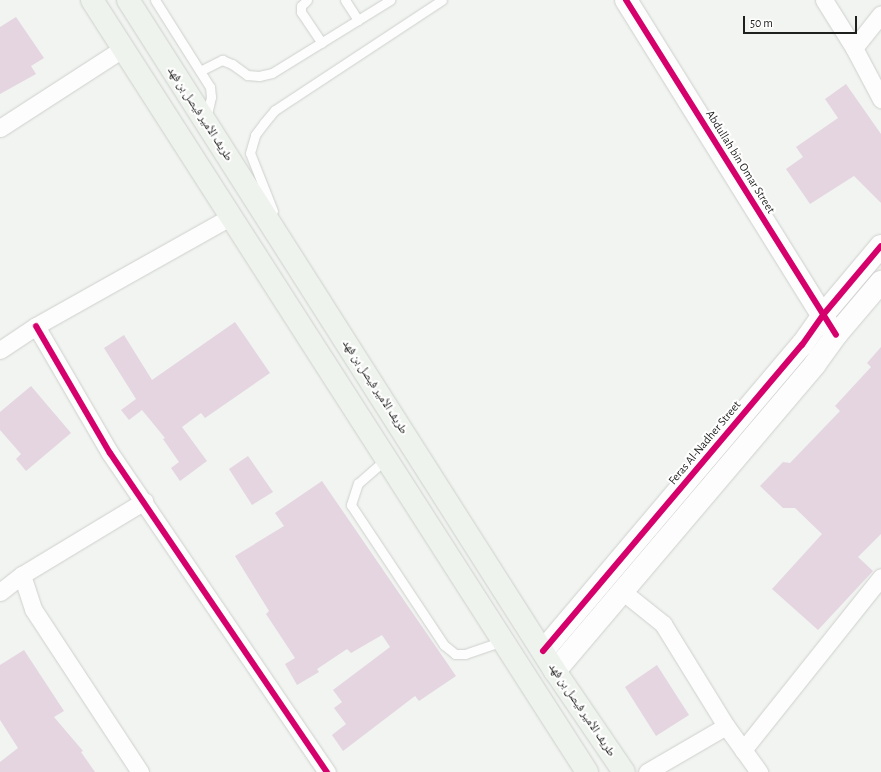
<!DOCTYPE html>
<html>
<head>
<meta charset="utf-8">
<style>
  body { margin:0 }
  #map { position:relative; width:881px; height:772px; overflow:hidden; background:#f1f4f0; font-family:"Alegreya Sans","Noto Naskh Arabic",sans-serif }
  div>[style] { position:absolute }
  .building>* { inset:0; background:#e4d5e0 }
  .roads { filter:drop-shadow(0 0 1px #ced0cd) drop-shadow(0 0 1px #ced0cd) }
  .lane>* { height:9px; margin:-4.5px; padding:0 4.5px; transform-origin:4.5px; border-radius:4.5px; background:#fdfdfd }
  .street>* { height:17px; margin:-8.5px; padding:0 8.5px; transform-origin:8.5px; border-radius:8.5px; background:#fdfdfd }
  .secondary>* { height:22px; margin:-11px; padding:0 11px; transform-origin:11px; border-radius:11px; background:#fdfdfd }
  .primary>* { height:22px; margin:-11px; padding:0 11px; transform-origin:11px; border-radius:11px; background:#eef3ed }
  .cycleway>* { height:6px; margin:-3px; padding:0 3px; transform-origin:3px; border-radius:3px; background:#d6006c }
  span { translate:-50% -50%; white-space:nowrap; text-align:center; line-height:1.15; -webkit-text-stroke:4px #fff; paint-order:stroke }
  .street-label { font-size:12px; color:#1e201d }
  .scale { position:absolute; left:743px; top:16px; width:114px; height:18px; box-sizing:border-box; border:2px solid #1e201d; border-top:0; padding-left:5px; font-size:12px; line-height:14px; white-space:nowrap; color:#1e201d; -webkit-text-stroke:3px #fff; paint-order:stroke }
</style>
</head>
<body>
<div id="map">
  <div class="building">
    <i style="clip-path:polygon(16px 17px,44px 58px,31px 66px,36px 74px,0 94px,0 27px)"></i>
    <i style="clip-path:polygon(846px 84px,881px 134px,881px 203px,854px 176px,810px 204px,786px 169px,803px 157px,796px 147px,838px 118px,825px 99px)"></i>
    <i style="clip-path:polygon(235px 322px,270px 373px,205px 418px,201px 413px,182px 427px,207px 461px,180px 481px,171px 468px,179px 462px,163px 439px,165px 438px,142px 410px,129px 420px,121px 410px,136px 399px,104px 348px,124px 335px,152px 380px)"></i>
    <i style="clip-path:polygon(881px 347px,881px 534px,858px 557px,873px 571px,818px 630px,772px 589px,822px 534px,795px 508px,783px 508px,760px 486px,783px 462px,790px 463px,840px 411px,835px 406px,871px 367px,867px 363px)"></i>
    <i style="clip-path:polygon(31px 386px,71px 433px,26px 471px,16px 459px,21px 454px,0 430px,0 412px)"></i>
    <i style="clip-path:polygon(248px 456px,273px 492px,252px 505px,229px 469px)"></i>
    <i style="clip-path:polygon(322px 481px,456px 676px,419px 701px,415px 696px,343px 751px,332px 735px,346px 724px,334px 708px,342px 702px,333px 690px,390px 647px,382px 635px,351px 653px,347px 649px,317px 669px,319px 672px,297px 685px,285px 664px,295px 658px,266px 614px,269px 611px,235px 556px,284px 526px,275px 513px)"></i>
    <i style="clip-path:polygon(24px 650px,64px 711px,54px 717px,83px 751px,81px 752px,95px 772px,0 772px,0 762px,18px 748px,0 720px,0 665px)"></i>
    <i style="clip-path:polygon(657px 665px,689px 715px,656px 736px,625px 687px)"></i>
  </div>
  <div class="roads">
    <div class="lane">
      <i style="left:155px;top:0;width:103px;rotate:57.7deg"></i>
      <i style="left:210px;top:87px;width:10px;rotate:84deg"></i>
      <i style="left:211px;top:97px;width:22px;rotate:103deg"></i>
      <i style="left:307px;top:0;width:8px;rotate:135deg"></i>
      <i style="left:301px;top:6px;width:6px;rotate:90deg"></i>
      <i style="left:301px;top:12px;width:37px;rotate:56deg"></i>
      <i style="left:345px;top:0;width:24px;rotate:57deg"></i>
      <i style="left:200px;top:71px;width:25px;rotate:-27deg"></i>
      <i style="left:222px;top:60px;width:11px;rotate:22deg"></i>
      <i style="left:232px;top:64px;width:19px;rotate:36deg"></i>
      <i style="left:247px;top:75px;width:12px;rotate:5deg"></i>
      <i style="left:259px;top:76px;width:13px;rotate:-13deg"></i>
      <i style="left:272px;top:73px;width:139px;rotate:-31.7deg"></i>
      <i style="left:273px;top:211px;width:62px;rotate:-111.6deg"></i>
      <i style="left:250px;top:153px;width:19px;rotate:-74deg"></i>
      <i style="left:255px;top:135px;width:15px;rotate:-53deg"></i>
      <i style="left:264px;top:123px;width:17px;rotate:-50deg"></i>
      <i style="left:275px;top:110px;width:200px;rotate:-33.4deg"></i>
      <i style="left:386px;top:459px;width:37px;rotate:139deg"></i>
      <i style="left:358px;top:483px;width:23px;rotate:108deg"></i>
      <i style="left:351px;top:505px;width:168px;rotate:56.4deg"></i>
      <i style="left:444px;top:645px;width:14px;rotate:39deg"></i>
      <i style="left:455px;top:654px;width:10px"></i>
      <i style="left:465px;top:654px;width:40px;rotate:-18.9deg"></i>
    </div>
    <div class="street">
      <i style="left:824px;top:0;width:57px;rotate:58deg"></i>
      <i style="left:854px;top:48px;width:58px;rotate:62.1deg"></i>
      <i style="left:854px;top:48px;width:43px;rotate:-51.5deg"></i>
      <i style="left:0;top:128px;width:145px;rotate:-32.9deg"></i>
      <i style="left:36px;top:326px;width:147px;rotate:59.8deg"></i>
      <i style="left:110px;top:453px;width:386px;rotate:55.8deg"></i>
      <i style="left:0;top:350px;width:43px;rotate:-33.7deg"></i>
      <i style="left:36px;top:326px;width:223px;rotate:-29.3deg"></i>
      <i style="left:22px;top:575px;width:36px;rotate:72deg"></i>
      <i style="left:33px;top:609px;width:195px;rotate:56.7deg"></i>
      <i style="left:622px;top:591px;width:53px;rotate:38.8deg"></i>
      <i style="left:663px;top:624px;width:120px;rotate:58.3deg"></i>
      <i style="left:726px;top:726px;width:57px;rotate:54.3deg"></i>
      <i style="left:0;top:592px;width:28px;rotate:-38deg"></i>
      <i style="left:22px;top:575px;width:143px;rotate:-31.2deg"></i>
      <i style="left:743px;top:750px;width:221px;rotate:-51.4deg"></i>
      <i style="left:647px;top:772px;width:91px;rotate:-30.2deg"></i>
    </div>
    <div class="secondary">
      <i style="left:626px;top:0;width:384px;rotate:58.1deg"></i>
      <i style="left:543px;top:651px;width:401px;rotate:-49.8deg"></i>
      <i style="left:802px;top:345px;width:37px;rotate:-55deg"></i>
      <i style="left:823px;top:315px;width:90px;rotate:-50deg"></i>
      <i style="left:555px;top:671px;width:402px;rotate:-49.7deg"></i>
      <i style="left:815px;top:364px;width:36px;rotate:-54deg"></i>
      <i style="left:836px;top:335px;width:70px;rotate:-49.7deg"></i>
    </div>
    <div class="primary">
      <i style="left:92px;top:0;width:917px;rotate:57.33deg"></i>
      <i style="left:128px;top:0;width:795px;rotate:57.53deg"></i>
      <i style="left:555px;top:671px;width:122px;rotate:55.7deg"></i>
    </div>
  </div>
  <div class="cycleway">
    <i style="left:626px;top:0;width:395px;rotate:57.9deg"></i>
    <i style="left:36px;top:326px;width:147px;rotate:59.8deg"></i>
    <i style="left:110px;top:453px;width:386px;rotate:55.8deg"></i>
    <i style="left:543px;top:651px;width:401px;rotate:-49.8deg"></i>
    <i style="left:802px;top:345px;width:37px;rotate:-55deg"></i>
    <i style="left:823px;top:315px;width:90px;rotate:-50deg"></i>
  </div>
  <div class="street-label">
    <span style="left:200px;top:114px;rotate:57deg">طريف الأمير فيصل بن فهد</span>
    <span style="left:740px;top:162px;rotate:58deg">Abdullah bin Omar Street</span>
    <span style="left:375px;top:387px;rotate:57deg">طريف الأمير فيصل بن فهد</span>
    <span style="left:705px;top:443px;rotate:-50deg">Feras Al-Nadher Street</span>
    <span style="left:582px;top:710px;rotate:56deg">طريف الأمير فيصل بن فهد</span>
  </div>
  <div class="scale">50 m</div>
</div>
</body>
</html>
